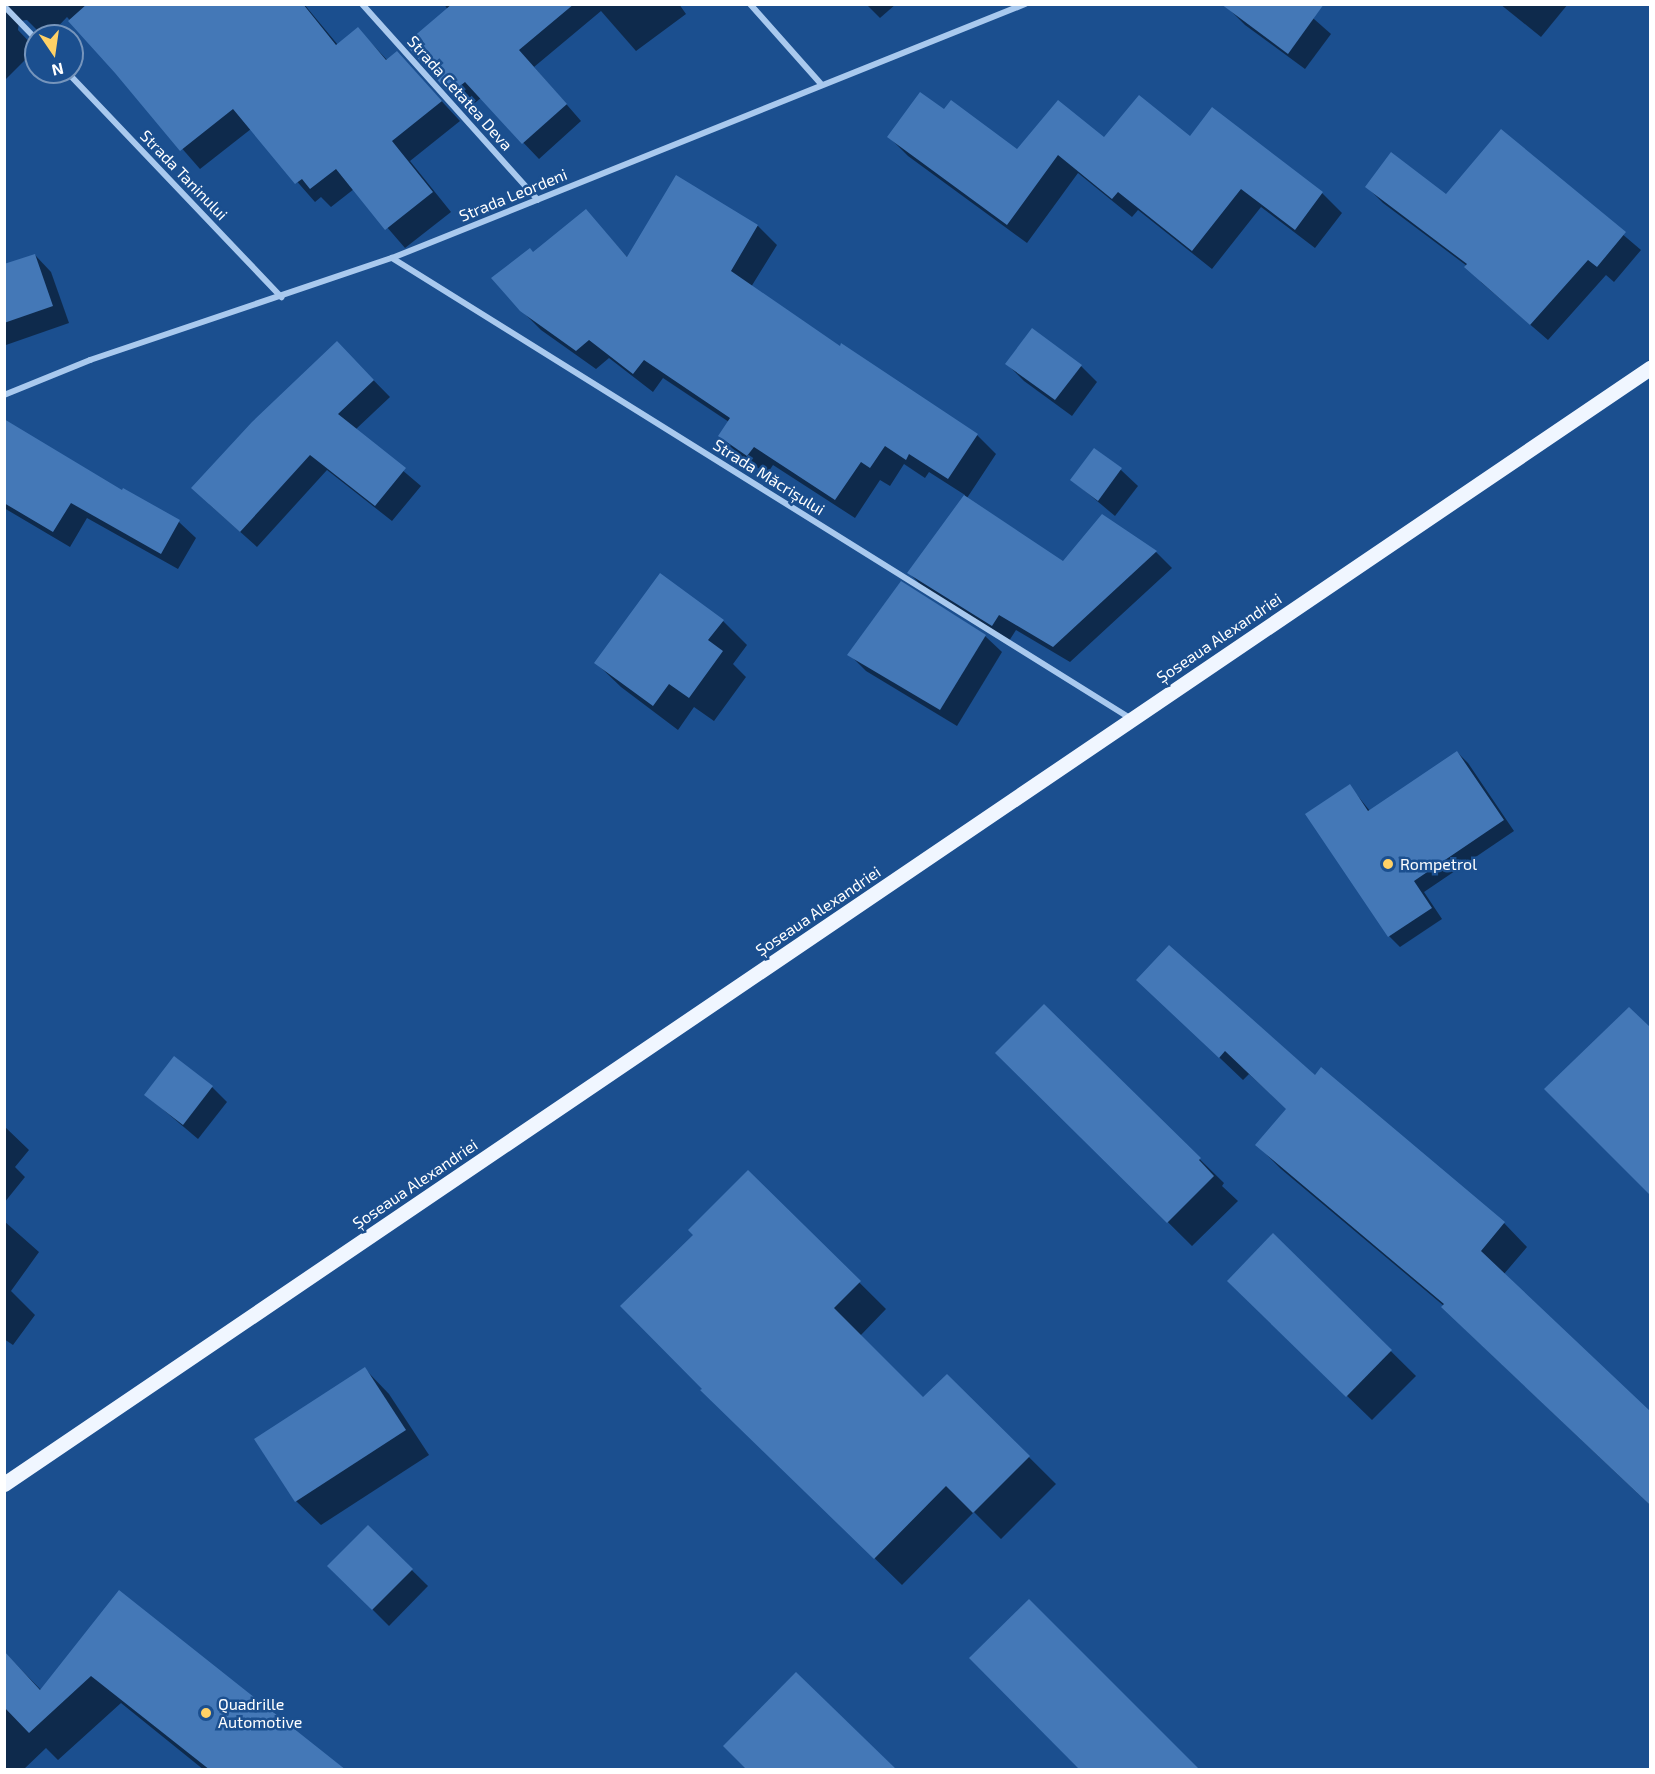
<!DOCTYPE html>
<html>
<head>
<meta charset="utf-8">
<style>
  body { margin:0 }
  #map { position:relative; width:1655px; height:1774px; overflow:hidden; background:#1b4f8f; font-family:"Exo 2",sans-serif }
  div>[style] { position:absolute }
  .shadow>* { inset:0; background:#0007 }
  .building>* { inset:0; background:#4478b7 }
  .street>* { height:6px; margin:-3px; padding:0 3px; transform-origin:3px; border-radius:3px; background:#a9c9ee }
  .primary>* { height:15px; margin:-7.5px; padding:0 7.5px; transform-origin:7.5px; border-radius:7.5px; background:#f0f6ff }
  .dots>* { width:16px; height:16px; translate:-50% -50%; box-sizing:border-box; border:3px solid #1b4f8f; border-radius:50% }
  span { translate:-50% -50%; white-space:nowrap; text-align:center; line-height:1.15; -webkit-text-stroke:5px #1b4f8f; paint-order:stroke }
  .street-label { font-size:16px; color:#fff }
  .poi-label { font-size:16px; color:#fff }
  .left { translate:0 -50%; text-align:left }
  .frame { position:absolute; inset:0; border:6px solid #fff; pointer-events:none }
  .north { position:absolute; left:24px; top:24px; width:60px; height:60px; box-sizing:border-box; background:#1b4f8f; border:2px solid #7695bc; border-radius:50%; rotate:167deg; font-size:16px; font-weight:700; line-height:24px; text-align:center; color:#fff }
  .north::after { content:''; display:block; margin:auto; width:21px; height:27px; background:#ffd166; clip-path:polygon(50% 0,100% 100%,50% 72%,0 100%) }
</style>
</head>
<body>
<div id="map">
  <div class="shadow">
    <i style="clip-path:polygon(4px 4px,304px 4px,338px 45px,358px 29px,388px 61px,397px 53px,460px 121px,410px 161px,451px 212px,405px 248px,354px 189px,331px 207px,321px 197px,315px 202px,251px 129px,200px 169px,67px 17px,49px 36px,43px 36px,27px 20px,19px 21px,18px 30px,36px 49px,4px 81px)"></i>
    <i style="clip-path:polygon(444px 4px,679px 4px,686px 14px,636px 51px,601px 11px,534px 67px,581px 121px,539px 159px,481px 98px,467px 109px,407px 44px,448px 10px)"></i>
    <i style="clip-path:polygon(866px 4px,896px 4px,880px 18px)"></i>
    <i style="clip-path:polygon(1297px 4px,1331px 34px,1305px 69px,1245px 25px,1229px 9px)"></i>
    <i style="clip-path:polygon(1500px 4px,1568px 4px,1541px 37px)"></i>
    <i style="clip-path:polygon(1212px 109px,1322px 193px,1342px 213px,1315px 248px,1261px 207px,1212px 269px,1138px 210px,1132px 217px,1078px 173px,1027px 243px,908px 156px,889px 137px,945px 111px,1018px 151px,1104px 139px,1190px 138px)"></i>
    <i style="clip-path:polygon(1501px 131px,1641px 250px,1614px 282px,1606px 275px,1548px 340px,1482px 283px,1467px 266px,1383px 203px,1367px 187px,1446px 196px)"></i>
    <i style="clip-path:polygon(677px 177px,758px 226px,777px 245px,751px 287px,840px 348px,977px 435px,996px 454px,967px 498px,1064px 563px,1156px 552px,1172px 568px,1070px 662px,1016px 630px,1009px 641px,925px 589px,909px 573px,965px 495px,929px 472px,925px 478px,904px 464px,890px 486px,880px 480px,855px 518px,773px 465px,767px 474px,739px 455px,720px 436px,729px 422px,663px 378px,653px 392px,609px 358px,596px 369px,541px 330px,521px 310px,533px 254px,586px 211px,628px 258px)"></i>
    <i style="clip-path:polygon(35px 255px,51px 272px,69px 323px,6px 345px,4px 266px)"></i>
    <i style="clip-path:polygon(337px 343px,390px 397px,355px 430px,421px 486px,392px 521px,327px 470px,257px 547px,209px 504px)"></i>
    <i style="clip-path:polygon(1007px 364px,1081px 366px,1097px 382px,1072px 416px,1024px 381px)"></i>
    <i style="clip-path:polygon(4px 421px,122px 492px,124px 490px,179px 522px,196px 538px,178px 569px,87px 518px,70px 547px,4px 508px)"></i>
    <i style="clip-path:polygon(1094px 450px,1121px 470px,1138px 486px,1115px 516px,1072px 480px)"></i>
    <i style="clip-path:polygon(723px 621px,747px 645px,733px 664px,746px 677px,714px 721px,694px 707px,678px 730px,621px 687px,596px 663px)"></i>
    <i style="clip-path:polygon(985px 636px,1002px 652px,957px 726px,866px 671px,849px 654px)"></i>
    <i style="clip-path:polygon(1457px 752px,1468px 763px,1514px 831px,1424px 892px,1442px 919px,1400px 947px,1389px 936px,1307px 815px,1349px 785px,1370px 811px)"></i>
    <i style="clip-path:polygon(1138px 980px,1315px 1077px,1321px 1069px,1504px 1223px,1527px 1247px,1504px 1274px,1650px 1413px,1650px 1505px,1467px 1331px,1444px 1306px,1281px 1169px,1257px 1145px,1287px 1109px,1249px 1074px,1243px 1080px)"></i>
    <i style="clip-path:polygon(1044px 1006px,1224px 1183px,1222px 1186px,1238px 1201px,1192px 1246px,997px 1053px)"></i>
    <i style="clip-path:polygon(1629px 1009px,1650px 1029px,1650px 1193px,1546px 1089px)"></i>
    <i style="clip-path:polygon(212px 1087px,227px 1102px,198px 1139px,146px 1095px)"></i>
    <i style="clip-path:polygon(4px 1126px,29px 1150px,15px 1167px,25px 1177px,4px 1203px)"></i>
    <i style="clip-path:polygon(748px 1172px,886px 1309px,860px 1336px,923px 1399px,947px 1376px,1056px 1484px,1001px 1539px,974px 1512px,902px 1585px,730px 1417px,695px 1235px)"></i>
    <i style="clip-path:polygon(4px 1221px,39px 1252px,11px 1291px,35px 1315px,13px 1345px,4px 1339px)"></i>
    <i style="clip-path:polygon(1273px 1235px,1416px 1376px,1372px 1420px,1253px 1305px)"></i>
    <i style="clip-path:polygon(365px 1369px,389px 1394px,429px 1455px,321px 1525px,296px 1501px)"></i>
    <i style="clip-path:polygon(368px 1527px,428px 1586px,389px 1626px,329px 1566px)"></i>
    <i style="clip-path:polygon(119px 1592px,344px 1770px,204px 1770px,121px 1703px,58px 1760px,46px 1748px,23px 1770px,4px 1770px,4px 1652px,41px 1690px)"></i>
  </div>
  <div class="building">
    <i style="clip-path:polygon(87px 4px,303px 4px,336px 45px,358px 27px,386px 60px,397px 51px,442px 101px,392px 141px,433px 192px,385px 230px,336px 169px,310px 189px,302px 179px,295px 184px,233px 109px,180px 151px,115px 73px,68px 21px)"></i>
    <i style="clip-path:polygon(452px 4px,574px 4px,519px 50px,567px 104px,522px 144px,465px 82px,450px 94px,405px 44px)"></i>
    <i style="clip-path:polygon(1221px 4px,1324px 4px,1288px 54px)"></i>
    <i style="clip-path:polygon(920px 92px,944px 109px,951px 100px,1017px 149px,1058px 100px,1104px 137px,1139px 95px,1190px 136px,1212px 107px,1323px 192px,1295px 230px,1241px 189px,1192px 251px,1118px 192px,1112px 199px,1058px 155px,1007px 225px,887px 137px)"></i>
    <i style="clip-path:polygon(1501px 129px,1626px 232px,1597px 267px,1588px 260px,1530px 325px,1464px 267px,1467px 264px,1365px 187px,1391px 152px,1446px 194px)"></i>
    <i style="clip-path:polygon(676px 175px,758px 225px,731px 271px,840px 346px,841px 343px,978px 434px,948px 479px,909px 454px,906px 460px,885px 446px,870px 468px,861px 462px,835px 500px,754px 447px,747px 456px,718px 436px,730px 418px,644px 360px,633px 374px,589px 340px,576px 351px,520px 311px,491px 278px,530px 248px,533px 252px,586px 209px,627px 257px)"></i>
    <i style="clip-path:polygon(35px 254px,53px 306px,4px 323px,4px 264px)"></i>
    <i style="clip-path:polygon(1032px 328px,1082px 365px,1055px 400px,1005px 364px)"></i>
    <i style="clip-path:polygon(337px 341px,374px 380px,338px 414px,406px 468px,375px 506px,310px 455px,240px 532px,191px 488px,252px 422px)"></i>
    <i style="clip-path:polygon(4px 419px,122px 490px,123px 488px,180px 520px,161px 554px,71px 503px,53px 532px,4px 503px)"></i>
    <i style="clip-path:polygon(1094px 448px,1122px 468px,1098px 501px,1070px 480px)"></i>
    <i style="clip-path:polygon(964px 495px,1063px 561px,1102px 514px,1157px 551px,1053px 647px,999px 615px,992px 626px,907px 573px)"></i>
    <i style="clip-path:polygon(660px 573px,724px 620px,708px 640px,723px 651px,689px 698px,669px 684px,653px 706px,594px 663px)"></i>
    <i style="clip-path:polygon(901px 581px,986px 635px,940px 710px,847px 655px)"></i>
    <i style="clip-path:polygon(1457px 751px,1504px 820px,1414px 881px,1432px 908px,1388px 937px,1305px 814px,1350px 784px,1368px 811px)"></i>
    <i style="clip-path:polygon(1169px 945px,1315px 1075px,1321px 1067px,1505px 1222px,1481px 1251px,1650px 1411px,1650px 1505px,1441px 1307px,1444px 1304px,1255px 1145px,1286px 1109px,1225px 1051px,1219px 1058px,1136px 980px)"></i>
    <i style="clip-path:polygon(1044px 1004px,1201px 1158px,1199px 1160px,1214px 1176px,1167px 1223px,995px 1053px)"></i>
    <i style="clip-path:polygon(1629px 1007px,1650px 1027px,1650px 1195px,1544px 1089px)"></i>
    <i style="clip-path:polygon(174px 1056px,213px 1086px,183px 1125px,144px 1095px)"></i>
    <i style="clip-path:polygon(748px 1170px,861px 1281px,834px 1308px,923px 1397px,947px 1374px,1030px 1456px,973px 1513px,946px 1486px,874px 1559px,700px 1390px,702px 1389px,620px 1306px,693px 1235px,688px 1230px)"></i>
    <i style="clip-path:polygon(1273px 1233px,1392px 1350px,1346px 1397px,1227px 1281px)"></i>
    <i style="clip-path:polygon(365px 1367px,406px 1430px,295px 1502px,254px 1439px)"></i>
    <i style="clip-path:polygon(368px 1525px,413px 1569px,372px 1610px,327px 1566px)"></i>
    <i style="clip-path:polygon(119px 1590px,346px 1770px,210px 1770px,91px 1676px,29px 1733px,4px 1707px,4px 1651px,40px 1690px)"></i>
    <i style="clip-path:polygon(1029px 1599px,1200px 1770px,1080px 1770px,969px 1658px)"></i>
    <i style="clip-path:polygon(796px 1672px,897px 1770px,747px 1770px,723px 1746px)"></i>
  </div>
  <div class="street">
    <i style="left:362px;top:4px;width:263px;rotate:48.1deg"></i>
    <i style="left:750px;top:4px;width:108px;rotate:48.4deg"></i>
    <i style="left:4px;top:6px;width:46px;rotate:45.9deg"></i>
    <i style="left:67px;top:72px;width:311px;rotate:46.4deg"></i>
    <i style="left:392px;top:258px;width:870px;rotate:31.94deg"></i>
    <i style="left:4px;top:395px;width:93px;rotate:-22.1deg"></i>
    <i style="left:90px;top:360px;width:319px;rotate:-18.7deg"></i>
    <i style="left:392px;top:258px;width:682px;rotate:-21.86deg"></i>
  </div>
  <div class="primary">
    <i style="left:4px;top:1484px;width:1989px;rotate:-34.14deg"></i>
  </div>
  <div class="dots">
    <i style="left:1388px;top:864px;background:#ffd166"></i>
    <i style="left:206px;top:1713px;background:#ffd166"></i>
  </div>
  <div class="street-label">
    <span style="left:460px;top:93px;rotate:48deg">Strada Cetatea Deva</span>
    <span style="left:184px;top:175px;rotate:46deg">Strada Taninului</span>
    <span style="left:513px;top:195px;rotate:-22deg">Strada Leordeni</span>
    <span style="left:769px;top:477px;rotate:32deg">Strada Măcrișului</span>
    <span style="left:1219px;top:638px;rotate:-34deg">Șoseaua Alexandriei</span>
    <span style="left:818px;top:911px;rotate:-34deg">Șoseaua Alexandriei</span>
    <span style="left:415px;top:1184px;rotate:-34deg">Șoseaua Alexandriei</span>
  </div>
  <div class="poi-label">
    <span class="left" style="left:1400px;top:864px">Rompetrol</span>
    <span class="left" style="left:218px;top:1713px">Quadrille<br>Automotive</span>
  </div>
  <div class="frame"></div>
  <div class="north">N</div>
</div>
</body>
</html>
